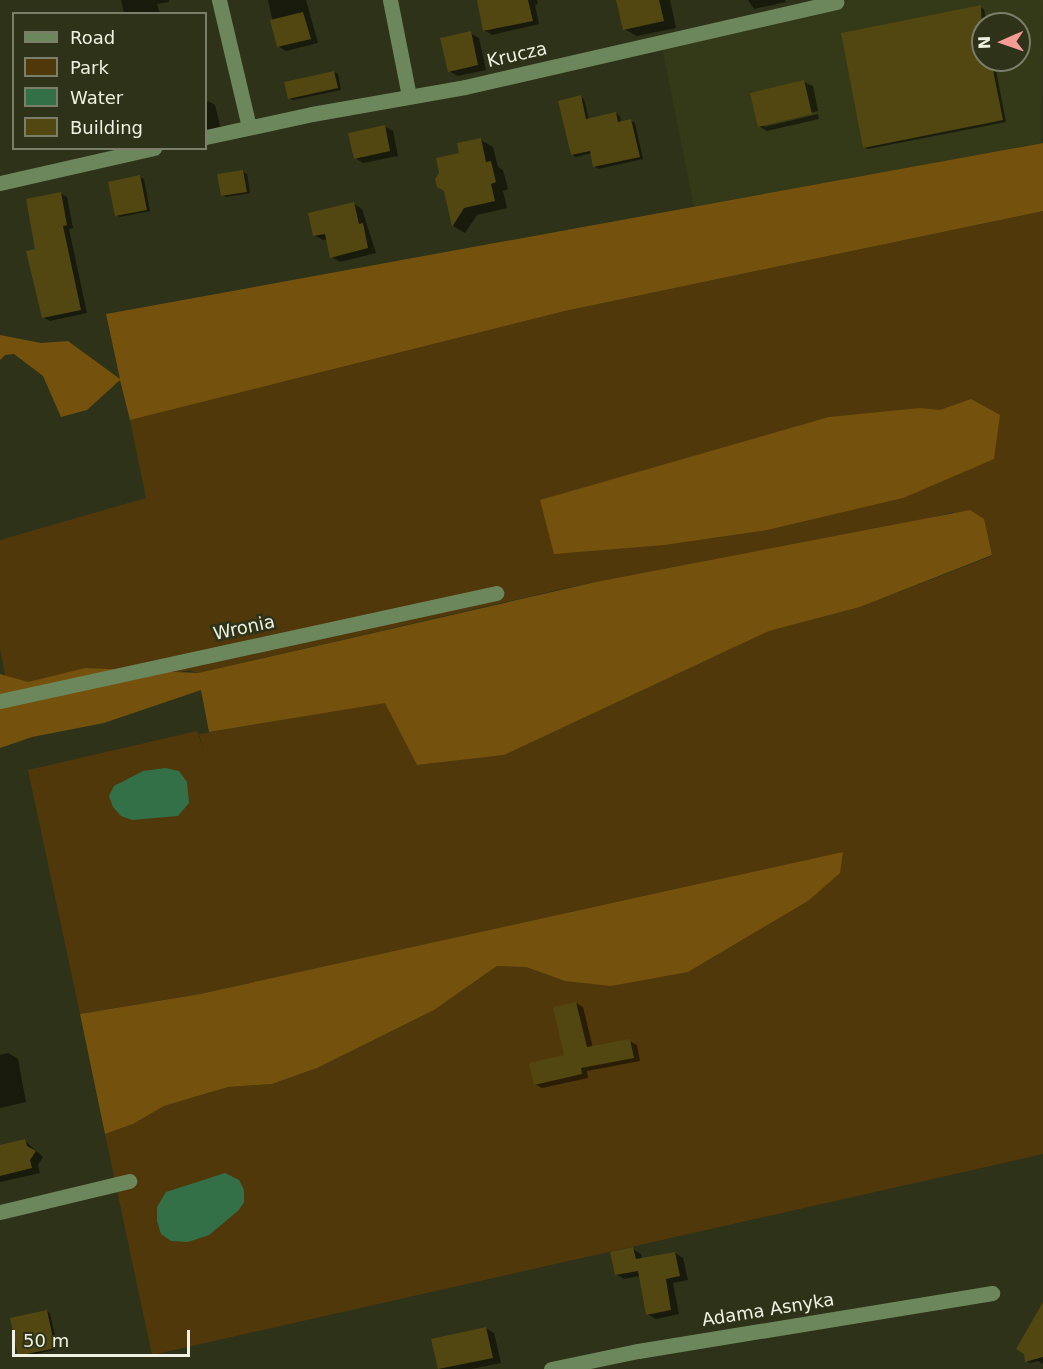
<!DOCTYPE html>
<html>
<head>
<meta charset="utf-8">
<style>
  body { margin:0 }
  #map { position:relative; width:1043px; height:1369px; overflow:hidden; background:#2e3218; font-family:"DejaVu Sans",sans-serif }
  div>[style] { position:absolute }
  .built>* { inset:0; background:#343917 }
  .green>* { inset:0; background:#50380a }
  .forest>* { inset:0; background:#74520d }
  .water>* { inset:0; background:#336f47 }
  .shadow>* { inset:0; background:#0007 }
  .building>* { inset:0; background:#524711 }
  .minor>* { height:15px; margin:-7.5px; padding:0 7.5px; transform-origin:7.5px; border-radius:7.5px; background:#6d875d }
  span { translate:-50% -50%; white-space:nowrap; text-align:center; line-height:1.15; -webkit-text-stroke:5px #2e3218; paint-order:stroke }
  .street-label { font-size:18px; color:#eff2e2 }
  .legend { position:absolute; left:12px; top:12px; width:195px; height:138px; box-sizing:border-box; background:#2e3218; border:2px solid #7b7f69; margin:0; padding:8px 10px; list-style:none; font-size:18px; color:#eff2e2 }
  .legend li { display:flex; align-items:center; gap:12px; height:30px }
  .legend b { width:30px; border:2px solid #7b7f69 }
  .north { position:absolute; left:971px; top:12px; width:60px; height:60px; box-sizing:border-box; background:#2e3218; border:2px solid #7b7f69; border-radius:50%; rotate:268deg; font-size:16px; font-weight:700; line-height:24px; text-align:center; color:#eff2e2 }
  .north::after { content:''; display:block; margin:auto; width:21px; height:27px; background:#f59c95; clip-path:polygon(50% 0,100% 100%,50% 72%,0 100%) }
  .scale { position:absolute; left:12px; top:1330px; width:178px; height:27px; box-sizing:border-box; border:3px solid #eff2e2; border-top:0; padding-left:8px; font-size:18px; line-height:21px; white-space:nowrap; color:#eff2e2; -webkit-text-stroke:4px #2e3218; paint-order:stroke }
</style>
</head>
<body>
<div id="map">
  <div class="built">
    <i style="clip-path:polygon(evenodd,847px 0,1043px 0,1041px 143px,694px 207px,661px 42px,847px 0,983px 24px,1019px 24px,1019px 60px,983px 60px,983px 24px)"></i>
  </div>
  <div class="green">
    <i style="clip-path:polygon(1043px 211px,1043px 1154px,152px 1355px,105px 1134px,133px 1124px,164px 1106px,228px 1087px,272px 1084px,317px 1068px,434px 1010px,497px 966px,526px 967px,565px 981px,688px 972px,808px 901px,843px 853px,200px 994px,80px 1014px,28px 770px,197px 731px,204px 751px,199px 734px,385px 702px,417px 765px,504px 755px,769px 631px,860px 607px,992px 556px,953px 512px,911px 523px,566px 588px,198px 673px,189px 670px,12px 710px,0 649px,0 540px,146px 498px,130px 420px,565px 311px)"></i>
  </div>
  <div class="forest">
    <i style="clip-path:polygon(1043px 143px,1043px 211px,565px 311px,130px 420px,120px 380px,87px 410px,61px 417px,43px 376px,14px 354px,5px 355px,0 360px,0 335px,41px 343px,68px 341px,120px 379px,106px 314px)"></i>
    <i style="clip-path:polygon(971px 399px,1000px 415px,994px 459px,903px 498px,767px 530px,664px 545px,554px 554px,540px 500px,829px 417px,920px 408px,940px 410px)"></i>
    <i style="clip-path:polygon(970px 510px,984px 519px,992px 555px,860px 607px,769px 631px,504px 755px,417px 765px,385px 703px,209px 732px,201px 690px,104px 723px,32px 737px,0 748px,0 674px,28px 682px,85px 668px,198px 673px,596px 582px)"></i>
    <i style="clip-path:polygon(843px 852px,840px 873px,808px 901px,688px 972px,611px 986px,565px 981px,526px 967px,497px 966px,434px 1010px,317px 1068px,272px 1084px,228px 1087px,164px 1106px,133px 1124px,105px 1134px,80px 1014px,200px 994px)"></i>
  </div>
  <div class="water">
    <i style="clip-path:polygon(165px 768px,179px 771px,187px 782px,189px 803px,178px 816px,132px 820px,121px 816px,113px 807px,109px 796px,114px 786px,143px 771px)"></i>
    <i style="clip-path:polygon(225px 1173px,239px 1180px,244px 1190px,244px 1202px,239px 1210px,209px 1235px,188px 1242px,171px 1241px,161px 1234px,157px 1221px,157px 1207px,166px 1192px)"></i>
  </div>
  <div class="shadow">
    <i style="clip-path:polygon(121px 0,169px 0,169px 2px,157px 4px,160px 14px,124px 14px)"></i>
    <i style="clip-path:polygon(268px 0,306px 0,318px 43px,286px 51px,278px 46px)"></i>
    <i style="clip-path:polygon(478px 0,537px 0,538px 4px,535px 5px,539px 24px,492px 35px,484px 30px)"></i>
    <i style="clip-path:polygon(617px 0,670px 0,676px 28px,637px 36px,624px 29px)"></i>
    <i style="clip-path:polygon(748px 0,785px 0,786px 2px,754px 9px)"></i>
    <i style="clip-path:polygon(980px 7px,984px 9px,987px 24px,983px 24px,983px 60px,994px 60px,1006px 122px,868px 149px,864px 147px)"></i>
    <i style="clip-path:polygon(470px 33px,479px 38px,486px 70px,458px 76px,449px 71px)"></i>
    <i style="clip-path:polygon(334px 72px,338px 74px,341px 90px,293px 100px,289px 98px)"></i>
    <i style="clip-path:polygon(804px 82px,813px 86px,818px 111px,764px 124px,764px 127px,818px 114px,819px 119px,767px 131px,759px 126px)"></i>
    <i style="clip-path:polygon(580px 97px,584px 99px,589px 120px,616px 113px,620px 116px,621px 123px,631px 121px,635px 123px,643px 159px,598px 169px,594px 166px,592px 153px,576px 157px,572px 154px)"></i>
    <i style="clip-path:polygon(206px 100px,215px 105px,221px 130px,206px 135px)"></i>
    <i style="clip-path:polygon(384px 126px,393px 131px,398px 156px,363px 163px,355px 158px)"></i>
    <i style="clip-path:polygon(481px 140px,493px 147px,498px 167px,503px 170px,508px 189px,503px 191px,507px 208px,477px 215px,465px 233px,453px 226px,445px 190px,461px 154px)"></i>
    <i style="clip-path:polygon(243px 172px,247px 174px,250px 193px,226px 197px,222px 195px)"></i>
    <i style="clip-path:polygon(140px 177px,144px 179px,150px 211px,120px 217px,117px 215px)"></i>
    <i style="clip-path:polygon(60px 193px,67px 197px,73px 228px,69px 229px,87px 313px,50px 321px,43px 317px,36px 250px)"></i>
    <i style="clip-path:polygon(354px 204px,362px 209px,376px 253px,340px 262px,332px 257px,328px 239px,323px 240px,314px 235px)"></i>
    <i style="clip-path:polygon(576px 1003px,583px 1007px,593px 1048px,630px 1041px,637px 1045px,640px 1061px,587px 1071px,588px 1078px,542px 1088px,535px 1084px,566px 1056px)"></i>
    <i style="clip-path:polygon(8px 1053px,18px 1059px,26px 1102px,0 1108px,0 1055px)"></i>
    <i style="clip-path:polygon(25px 1141px,43px 1157px,38px 1165px,40px 1173px,0 1182px,0 1146px)"></i>
    <i style="clip-path:polygon(633px 1249px,641px 1254px,642px 1259px,675px 1253px,683px 1258px,688px 1280px,673px 1283px,679px 1314px,656px 1319px,647px 1314px,640px 1276px,624px 1279px,616px 1274px)"></i>
    <i style="clip-path:polygon(46px 1311px,50px 1313px,58px 1349px,23px 1357px,19px 1355px)"></i>
    <i style="clip-path:polygon(1043px 1317px,1043px 1364px,1038px 1361px,1030px 1363px,1027px 1361px)"></i>
    <i style="clip-path:polygon(486px 1328px,494px 1333px,501px 1363px,471px 1369px,439px 1369px,433px 1340px)"></i>
  </div>
  <div class="building">
    <i style="clip-path:polygon(477px 0,528px 0,533px 21px,483px 31px)"></i>
    <i style="clip-path:polygon(616px 0,659px 0,664px 21px,623px 30px)"></i>
    <i style="clip-path:polygon(981px 5px,983px 60px,991px 60px,1003px 120px,863px 148px,841px 33px)"></i>
    <i style="clip-path:polygon(303px 12px,311px 39px,277px 47px,270px 20px)"></i>
    <i style="clip-path:polygon(471px 31px,478px 65px,448px 72px,440px 38px)"></i>
    <i style="clip-path:polygon(334px 71px,338px 88px,288px 99px,284px 82px)"></i>
    <i style="clip-path:polygon(804px 80px,812px 114px,758px 127px,750px 93px)"></i>
    <i style="clip-path:polygon(581px 95px,586px 119px,616px 112px,618px 122px,631px 119px,640px 157px,593px 167px,590px 151px,571px 155px,558px 101px)"></i>
    <i style="clip-path:polygon(385px 125px,390px 151px,354px 159px,348px 133px)"></i>
    <i style="clip-path:polygon(481px 138px,486px 162px,491px 161px,496px 182px,491px 184px,495px 201px,464px 208px,452px 227px,444px 191px,437px 187px,435px 179px,439px 173px,436px 158px,459px 153px,457px 143px)"></i>
    <i style="clip-path:polygon(243px 170px,247px 192px,221px 196px,217px 174px)"></i>
    <i style="clip-path:polygon(140px 175px,147px 210px,115px 216px,108px 182px)"></i>
    <i style="clip-path:polygon(61px 192px,67px 225px,63px 226px,81px 310px,42px 318px,26px 251px,35px 249px,26px 199px)"></i>
    <i style="clip-path:polygon(354px 202px,359px 224px,363px 223px,368px 248px,330px 258px,325px 234px,313px 236px,308px 213px)"></i>
    <i style="clip-path:polygon(576px 1002px,587px 1047px,630px 1039px,634px 1058px,581px 1068px,582px 1074px,534px 1085px,529px 1063px,564px 1055px,553px 1007px)"></i>
    <i style="clip-path:polygon(25px 1139px,27px 1146px,36px 1151px,30px 1160px,32px 1168px,0 1176px,0 1145px)"></i>
    <i style="clip-path:polygon(633px 1247px,636px 1259px,675px 1252px,680px 1276px,666px 1279px,671px 1310px,646px 1315px,638px 1271px,615px 1275px,610px 1252px)"></i>
    <i style="clip-path:polygon(1043px 1302px,1043px 1357px,1025px 1362px,1024px 1354px,1016px 1349px)"></i>
    <i style="clip-path:polygon(47px 1310px,55px 1348px,18px 1356px,10px 1318px)"></i>
    <i style="clip-path:polygon(486px 1327px,493px 1358px,438px 1369px,431px 1339px)"></i>
  </div>
  <div class="minor">
    <i style="left:219px;top:0;width:130px;rotate:76.7deg"></i>
    <i style="left:390px;top:0;width:98px;rotate:78.8deg"></i>
    <i style="left:206px;top:137px;width:108px;rotate:-12.2deg"></i>
    <i style="left:312px;top:114px;width:155px;rotate:-10deg"></i>
    <i style="left:465px;top:87px;width:381px;rotate:-12.9deg"></i>
    <i style="left:0;top:183px;width:158px;rotate:-12.8deg"></i>
    <i style="left:0;top:701px;width:508px;rotate:-12.28deg"></i>
    <i style="left:0;top:1212px;width:133px;rotate:-13.5deg"></i>
    <i style="left:551px;top:1369px;width:89px;rotate:-11.7deg"></i>
    <i style="left:638px;top:1351px;width:359px;rotate:-9.3deg"></i>
  </div>
  <div class="street-label">
    <span style="left:517px;top:55px;rotate:-13deg">Krucza</span>
    <span style="left:244px;top:628px;rotate:-12deg">Wronia</span>
    <span style="left:768px;top:1310px;rotate:-9deg">Adama Asnyka</span>
  </div>
  <ul class="legend">
  <li><b style="height:8px;background:#6d875d"></b>Road</li>
  <li><b style="height:16px;background:#50380a"></b>Park</li>
  <li><b style="height:16px;background:#336f47"></b>Water</li>
  <li><b style="height:16px;background:#524711"></b>Building</li>
  </ul>
  <div class="north">N</div>
  <div class="scale">50 m</div>
</div>
</body>
</html>
